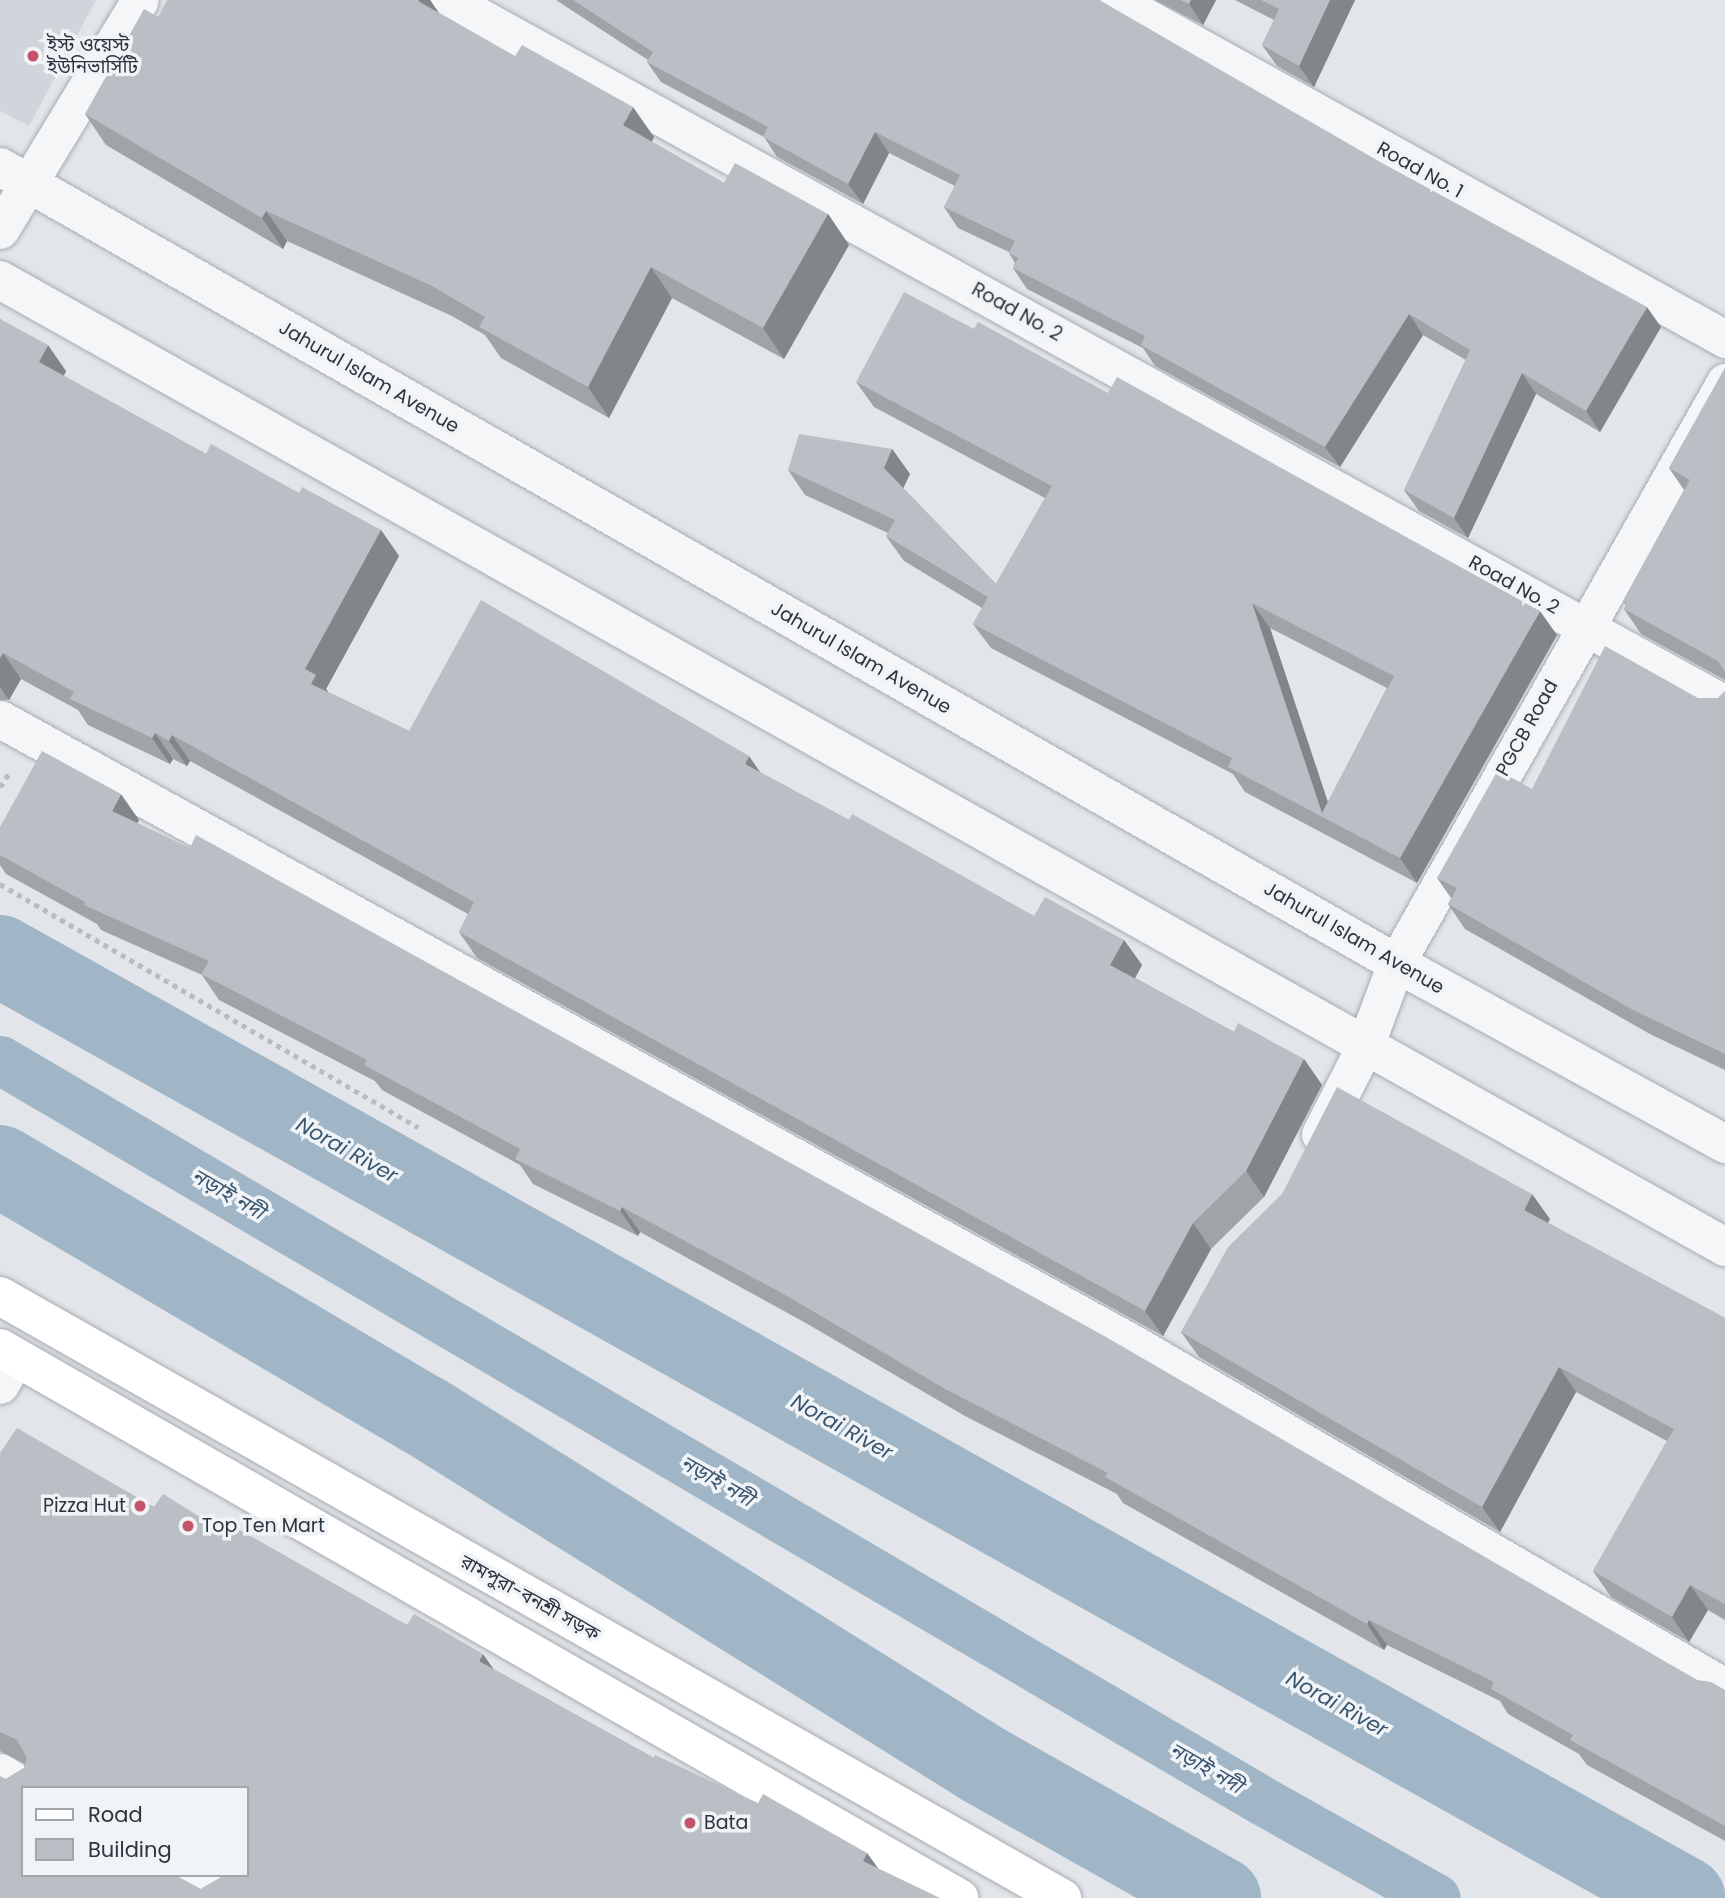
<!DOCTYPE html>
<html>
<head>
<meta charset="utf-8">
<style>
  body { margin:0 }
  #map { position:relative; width:1725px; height:1898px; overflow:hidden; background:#e2e5e9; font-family:Poppins,"Noto Sans Bengali",sans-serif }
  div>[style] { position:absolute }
  .built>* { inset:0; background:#d0d4db }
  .canal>* { height:49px; margin:-24.5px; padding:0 24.5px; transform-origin:24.5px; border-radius:24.5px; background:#a0b5c6 }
  .river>* { height:82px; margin:-41px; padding:0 41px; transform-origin:41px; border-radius:41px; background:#a0b5c6 }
  .path>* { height:4.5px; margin-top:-2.25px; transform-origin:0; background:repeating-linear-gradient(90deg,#b8bcc0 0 5px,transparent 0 10px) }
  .roads { filter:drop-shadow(0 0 2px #a7acb3) drop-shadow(0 0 2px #a7acb3) }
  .minor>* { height:37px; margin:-18.5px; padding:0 18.5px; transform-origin:18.5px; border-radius:18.5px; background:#f4f6f8 }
  .tertiary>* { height:38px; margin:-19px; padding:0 19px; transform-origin:19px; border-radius:19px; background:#f4f6f8 }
  .primary>* { height:38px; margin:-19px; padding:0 19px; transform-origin:19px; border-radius:19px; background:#fff }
  .wall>* { inset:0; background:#9fa4a9 }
  .shaded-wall>* { inset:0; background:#82868a }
  .building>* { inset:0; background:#b9bfc5 }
  .dots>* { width:19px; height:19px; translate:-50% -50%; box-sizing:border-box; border:4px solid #f1f4f7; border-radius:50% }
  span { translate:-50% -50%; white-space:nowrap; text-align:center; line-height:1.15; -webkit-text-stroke:7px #f1f4f7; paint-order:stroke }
  .poi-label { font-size:19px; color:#2b343f }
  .left { translate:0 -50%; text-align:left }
  .right { translate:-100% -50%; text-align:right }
  .street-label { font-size:19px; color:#2b343f }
  .water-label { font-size:21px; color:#395570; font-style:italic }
  .legend { position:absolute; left:21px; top:1786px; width:228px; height:91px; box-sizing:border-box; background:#f1f4f7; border:2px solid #a2a7ad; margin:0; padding:9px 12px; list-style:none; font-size:21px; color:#2b343f }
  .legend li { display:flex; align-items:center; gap:14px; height:35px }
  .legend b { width:35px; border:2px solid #a2a7ad }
</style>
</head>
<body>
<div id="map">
  <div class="built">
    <i style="clip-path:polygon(0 0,96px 0,29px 126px,0 111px)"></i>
  </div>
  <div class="canal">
    <i style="left:0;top:1060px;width:1464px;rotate:30.4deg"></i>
    <i style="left:1263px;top:1801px;width:198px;rotate:29.3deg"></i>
  </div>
  <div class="river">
    <i style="left:0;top:956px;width:1930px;rotate:29.22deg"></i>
    <i style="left:0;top:1166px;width:493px;rotate:30.5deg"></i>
    <i style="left:425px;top:1416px;width:659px;rotate:31.98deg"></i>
    <i style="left:984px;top:1765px;width:271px;rotate:29.4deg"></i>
  </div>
  <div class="path">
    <i style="left:0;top:787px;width:17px;rotate:-57deg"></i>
    <i style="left:0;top:884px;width:484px;rotate:30.2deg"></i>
  </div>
  <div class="roads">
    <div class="minor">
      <i style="left:449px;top:0;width:1457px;rotate:28.89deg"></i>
      <i style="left:1115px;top:0;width:698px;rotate:29.06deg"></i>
      <i style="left:0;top:230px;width:269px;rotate:-58.7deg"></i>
      <i style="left:0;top:719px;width:1295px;rotate:28.86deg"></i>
      <i style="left:1134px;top:1344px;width:683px;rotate:30.13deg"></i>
      <i style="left:1320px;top:1134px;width:99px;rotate:-62.9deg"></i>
      <i style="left:1365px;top:1046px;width:89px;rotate:-69.5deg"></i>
      <i style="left:1396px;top:963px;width:668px;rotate:-60.48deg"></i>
      <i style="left:0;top:1385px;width:32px;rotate:-60deg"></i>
      <i style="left:0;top:1772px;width:31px;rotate:31deg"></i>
      <i style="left:183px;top:1875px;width:46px;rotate:29.9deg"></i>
    </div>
    <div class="tertiary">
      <i style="left:0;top:167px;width:1607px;rotate:29.69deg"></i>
      <i style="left:1396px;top:963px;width:376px;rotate:28.8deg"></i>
      <i style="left:0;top:280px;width:1978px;rotate:29.27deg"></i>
    </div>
    <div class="primary">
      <i style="left:0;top:1296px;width:1221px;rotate:29.55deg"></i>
      <i style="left:0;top:1348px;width:1106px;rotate:29.83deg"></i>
    </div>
  </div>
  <div class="wall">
    <i style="clip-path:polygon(430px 0,439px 13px,654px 137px,652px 142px,724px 183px,828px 214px,849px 245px,784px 359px,672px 298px,609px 418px,501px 358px,485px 335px,452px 316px,287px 241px,283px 249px,106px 145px,85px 114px,158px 17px)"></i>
    <i style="clip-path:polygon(556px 0,1099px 0,1661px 327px,1600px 432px,1536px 394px,1468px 538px,1419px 511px,1404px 490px,1466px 360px,1423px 335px,1340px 467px,1155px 366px,1143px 348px,1027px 289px,1013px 268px,1015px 263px,1009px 253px,1009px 252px,958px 228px,944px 207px,955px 186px,889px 153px,863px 204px,777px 157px,764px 137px,661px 82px,647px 62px,648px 60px)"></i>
    <i style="clip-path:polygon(1155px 0,1216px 0,1203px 25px)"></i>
    <i style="clip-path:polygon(1235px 0,1355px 0,1314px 87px,1277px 66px,1262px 45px,1274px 20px)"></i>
    <i style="clip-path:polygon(0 319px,66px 371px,64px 376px,206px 454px,299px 493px,381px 530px,399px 556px,326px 689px,328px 692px,409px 731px,761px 773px,849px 820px,1034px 916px,1124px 940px,1142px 965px,1135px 978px,1234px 1032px,1304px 1059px,1322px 1085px,1264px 1197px,1211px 1249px,1163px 1336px,477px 958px,459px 932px,468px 914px,190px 761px,187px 766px,173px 759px,170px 764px,88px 725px,78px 710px,21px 679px,9px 700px,0 700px)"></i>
    <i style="clip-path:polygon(1725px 368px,1725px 680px,1641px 634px,1624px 609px,1626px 605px,1623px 601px,1684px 490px,1669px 468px)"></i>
    <i style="clip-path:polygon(evenodd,856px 382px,1557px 635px,1417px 883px,1245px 792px,1233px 774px,991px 648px,973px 624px,982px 608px,904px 561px,886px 536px,888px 533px,805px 495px,788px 470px,892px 449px,910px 474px,903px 488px,996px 584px,1045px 498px,874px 407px,856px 382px,1270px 628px,1387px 688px,1328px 802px,1270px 628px)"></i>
    <i style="clip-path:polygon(1725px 691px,1725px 1070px,1650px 1034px,1465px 929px,1448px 904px,1451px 898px,1437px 878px,1532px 789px,1698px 698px,1718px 698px)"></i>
    <i style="clip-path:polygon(139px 820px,137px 823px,1697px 1680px,1725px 1690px,1725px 1841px,1587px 1765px,1579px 1754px,1508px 1714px,1500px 1701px,1387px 1645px,1384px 1650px,1123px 1503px,1117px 1494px,965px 1416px,804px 1322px,640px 1232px,638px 1236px,533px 1184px,520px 1165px,382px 1090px,375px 1081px,219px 1000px,202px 975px,101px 930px,97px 924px,6px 874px,0 865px,0 827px)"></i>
    <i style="clip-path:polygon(1550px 1219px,1548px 1223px,1725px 1318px,1725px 1620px,1708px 1610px,1689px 1642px,1611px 1597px,1593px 1571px,1667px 1441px,1576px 1392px,1500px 1532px,1199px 1357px,1181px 1332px)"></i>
    <i style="clip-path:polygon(evenodd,0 1453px,154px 1507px,213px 1525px,495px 1670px,654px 1758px,867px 1853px,878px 1868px,0 1898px,6px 1779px,24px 1768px,25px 1764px,0 1751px,0 1453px,247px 1788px,220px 1878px,201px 1889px,23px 1875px,247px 1788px)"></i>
  </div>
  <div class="shaded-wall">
    <i style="clip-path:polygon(419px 0,430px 0,445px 22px,418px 1px)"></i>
    <i style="clip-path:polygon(1191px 0,1216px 0,1203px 25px,1189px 4px)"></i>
    <i style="clip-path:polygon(1330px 0,1355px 0,1314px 87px,1299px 66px)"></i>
    <i style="clip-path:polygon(633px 107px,654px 137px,644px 156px,623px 125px)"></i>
    <i style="clip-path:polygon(875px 132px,889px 153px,863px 204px,848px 184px)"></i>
    <i style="clip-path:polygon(266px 211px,287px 241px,283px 249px,262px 218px)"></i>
    <i style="clip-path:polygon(828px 214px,849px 245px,784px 359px,763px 328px)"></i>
    <i style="clip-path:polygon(651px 267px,672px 298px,609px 418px,588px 387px)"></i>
    <i style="clip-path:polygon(1647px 307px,1661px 327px,1600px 432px,1586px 411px)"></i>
    <i style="clip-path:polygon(1409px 314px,1423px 335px,1340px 467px,1325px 447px)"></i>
    <i style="clip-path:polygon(48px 345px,66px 371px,57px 388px,39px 362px)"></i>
    <i style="clip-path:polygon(1522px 373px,1536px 394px,1468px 538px,1454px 518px)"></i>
    <i style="clip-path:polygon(892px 449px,910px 474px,901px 493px,884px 468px)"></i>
    <i style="clip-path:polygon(381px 530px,399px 556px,326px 689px,334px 700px,311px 684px,305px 669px)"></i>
    <i style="clip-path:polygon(1252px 603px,1270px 628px,1335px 824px,1322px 813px)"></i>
    <i style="clip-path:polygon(1540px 611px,1557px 635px,1417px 883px,1400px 858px)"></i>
    <i style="clip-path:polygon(3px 653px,21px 679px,9px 700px,0 687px,0 658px)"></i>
    <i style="clip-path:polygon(155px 733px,173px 759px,170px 764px,152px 738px)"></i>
    <i style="clip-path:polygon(172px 735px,190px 761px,187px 766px,169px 741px)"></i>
    <i style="clip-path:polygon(749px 756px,767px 782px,745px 764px)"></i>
    <i style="clip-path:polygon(121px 794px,139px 820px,130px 836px,112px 811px)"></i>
    <i style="clip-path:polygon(1124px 940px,1142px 965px,1128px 991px,1110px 965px)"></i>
    <i style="clip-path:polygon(1304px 1059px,1322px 1085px,1264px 1197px,1246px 1171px)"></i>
    <i style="clip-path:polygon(1532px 1194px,1550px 1219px,1541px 1235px,1524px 1210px)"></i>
    <i style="clip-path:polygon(622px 1207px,640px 1232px,638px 1236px,620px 1211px)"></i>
    <i style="clip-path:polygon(1193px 1223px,1211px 1249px,1163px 1336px,1145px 1311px)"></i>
    <i style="clip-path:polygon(1559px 1367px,1576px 1392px,1500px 1532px,1482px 1507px)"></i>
    <i style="clip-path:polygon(1690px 1585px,1708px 1610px,1689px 1642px,1672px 1617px)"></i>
    <i style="clip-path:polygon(1369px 1620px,1387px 1645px,1384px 1650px,1367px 1624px)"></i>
    <i style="clip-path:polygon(483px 1654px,504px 1684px,479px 1661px)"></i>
    <i style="clip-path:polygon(867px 1853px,888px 1883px,863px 1861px)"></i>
  </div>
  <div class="building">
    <i style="clip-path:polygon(167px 0,419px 0,418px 1px,515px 56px,522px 45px,633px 107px,623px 125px,724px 183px,735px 163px,828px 214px,763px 328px,651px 267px,588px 387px,479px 327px,485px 317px,430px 285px,266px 211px,262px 218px,85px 114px,144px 9px,158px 17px)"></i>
    <i style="clip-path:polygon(573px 0,1099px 0,1382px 163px,1647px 307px,1586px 411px,1522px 373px,1454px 518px,1404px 490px,1470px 350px,1409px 314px,1325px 447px,1141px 345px,1145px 336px,1013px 268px,1018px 258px,1009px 253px,1015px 241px,944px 207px,960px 175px,875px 132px,848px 184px,763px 137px,768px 127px,647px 62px,653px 52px)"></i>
    <i style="clip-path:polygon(1180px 0,1191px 0,1189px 4px)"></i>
    <i style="clip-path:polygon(1261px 0,1330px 0,1299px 66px,1262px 45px,1279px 9px)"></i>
    <i style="clip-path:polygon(evenodd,904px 292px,974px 329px,978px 322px,1108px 393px,1117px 377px,1540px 611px,1400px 858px,1228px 767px,1232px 758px,973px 624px,988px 597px,886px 536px,895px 520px,788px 470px,799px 434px,892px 449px,884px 468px,996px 584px,1052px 486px,856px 382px,904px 292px,1252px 603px,1394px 676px,1322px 813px,1252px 603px)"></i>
    <i style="clip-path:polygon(0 319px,48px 345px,39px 362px,206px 454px,211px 444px,299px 493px,302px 487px,381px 530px,305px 669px,316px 675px,311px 684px,409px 731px,481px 600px,749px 756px,745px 764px,849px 820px,852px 814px,1034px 916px,1045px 897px,1124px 940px,1110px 965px,1234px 1032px,1238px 1023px,1304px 1059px,1246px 1171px,1193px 1223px,1145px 1311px,459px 932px,474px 902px,172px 735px,169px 741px,155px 733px,152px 738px,70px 699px,74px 692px,3px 653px,0 658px)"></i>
    <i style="clip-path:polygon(1725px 368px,1725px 672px,1718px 661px,1624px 609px,1627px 603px,1623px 601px,1690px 480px,1669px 468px)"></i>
    <i style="clip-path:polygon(1605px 646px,1698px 698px,1718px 698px,1725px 691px,1725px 1054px,1633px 1010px,1448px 904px,1457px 888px,1437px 878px,1498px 770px,1532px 789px)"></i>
    <i style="clip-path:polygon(42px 751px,121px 794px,112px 811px,190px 848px,196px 835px,1106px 1337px,1697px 1680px,1711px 1682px,1725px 1690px,1725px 1826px,1570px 1740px,1573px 1735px,1491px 1689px,1494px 1682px,1369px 1620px,1367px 1624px,1105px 1477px,1108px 1473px,947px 1390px,787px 1296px,622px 1207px,620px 1211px,515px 1159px,520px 1149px,364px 1065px,367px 1060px,201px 974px,209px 961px,84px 905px,85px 902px,0 855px,0 827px)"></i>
    <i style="clip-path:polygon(1337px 1087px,1532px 1194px,1524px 1210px,1725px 1318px,1725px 1604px,1690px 1585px,1672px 1617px,1593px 1571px,1674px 1429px,1559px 1367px,1482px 1507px,1181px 1332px,1228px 1247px,1282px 1194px)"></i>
    <i style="clip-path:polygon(evenodd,17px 1428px,154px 1507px,163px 1494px,213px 1525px,217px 1517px,407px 1625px,414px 1614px,483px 1654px,479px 1661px,654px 1758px,655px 1755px,758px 1803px,763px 1794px,867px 1853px,863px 1861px,940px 1898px,0 1898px,0 1776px,6px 1779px,24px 1768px,27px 1758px,17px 1740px,0 1732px,0 1453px,17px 1428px,23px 1788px,247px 1788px,247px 1875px,221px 1875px,220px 1878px,201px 1889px,175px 1875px,23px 1875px,23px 1788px)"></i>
  </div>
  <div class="dots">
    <i style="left:33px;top:56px;background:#c3526a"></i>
    <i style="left:140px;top:1506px;background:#c3526a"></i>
    <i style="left:188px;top:1526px;background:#c3526a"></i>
    <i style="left:690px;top:1823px;background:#c3526a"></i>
  </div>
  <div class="poi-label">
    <span class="left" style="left:47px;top:56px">ইস্ট ওয়েস্ট<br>ইউনিভার্সিটি</span>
    <span class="right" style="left:126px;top:1506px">Pizza Hut</span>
    <span class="left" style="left:202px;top:1526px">Top Ten Mart</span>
    <span class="left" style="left:704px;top:1823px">Bata</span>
  </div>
  <div class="street-label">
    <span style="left:1420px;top:170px;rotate:29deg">Road No. 1</span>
    <span style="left:1017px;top:312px;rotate:29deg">Road No. 2</span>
    <span style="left:369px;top:377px;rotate:30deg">Jahurul Islam Avenue</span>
    <span style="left:1514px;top:585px;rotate:29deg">Road No. 2</span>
    <span style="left:861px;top:658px;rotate:30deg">Jahurul Islam Avenue</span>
    <span style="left:1527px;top:728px;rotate:-61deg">PGCB Road</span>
    <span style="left:1354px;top:938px;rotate:30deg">Jahurul Islam Avenue</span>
    <span style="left:530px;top:1598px;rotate:29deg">রামপুরা-বনশ্রী সড়ক</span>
  </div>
  <div class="water-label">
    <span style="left:347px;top:1150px;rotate:29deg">Norai River</span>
    <span style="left:228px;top:1194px;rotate:30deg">নড়াই নদী</span>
    <span style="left:842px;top:1427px;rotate:29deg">Norai River</span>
    <span style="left:717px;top:1481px;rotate:30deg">নড়াই নদী</span>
    <span style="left:1337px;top:1704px;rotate:29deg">Norai River</span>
    <span style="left:1206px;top:1768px;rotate:30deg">নড়াই নদী</span>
  </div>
  <ul class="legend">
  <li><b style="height:9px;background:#fff"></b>Road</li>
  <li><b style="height:19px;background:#b9bfc5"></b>Building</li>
  </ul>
</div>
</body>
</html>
